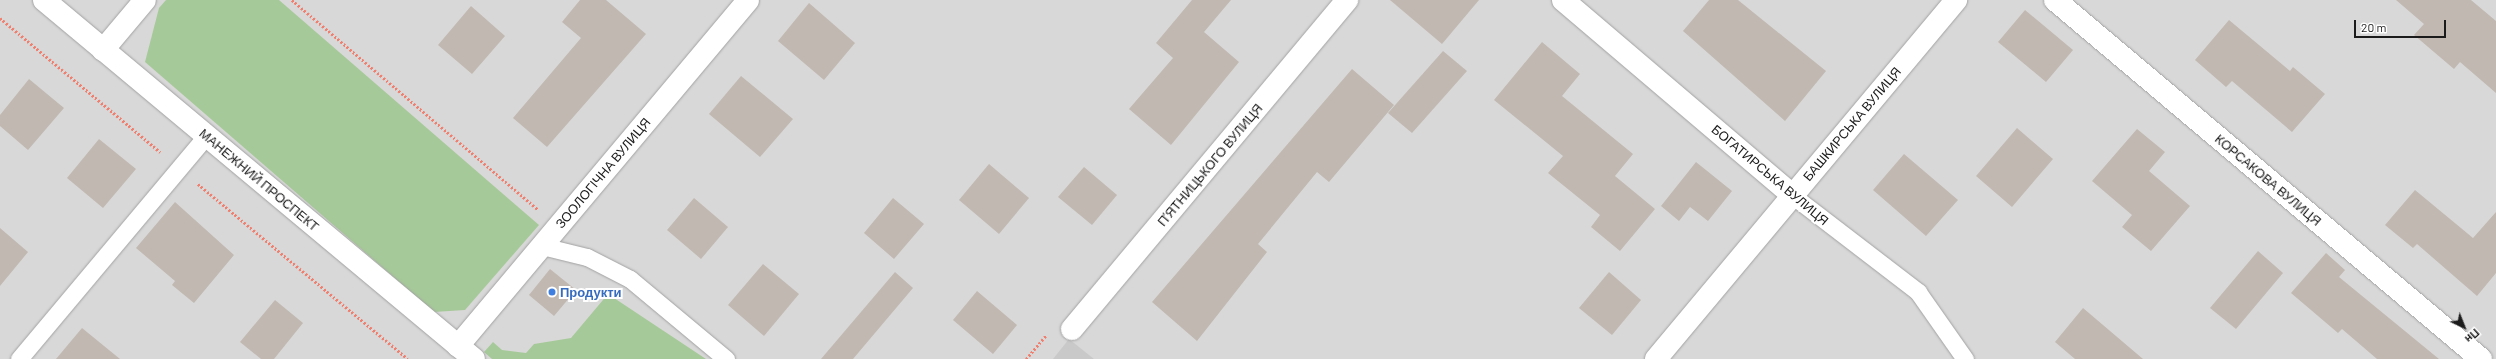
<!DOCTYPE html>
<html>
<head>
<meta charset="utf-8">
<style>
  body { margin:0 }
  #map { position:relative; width:2496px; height:359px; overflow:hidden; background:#ece9e1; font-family:Barlow,sans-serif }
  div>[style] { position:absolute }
  .residential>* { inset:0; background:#d9d8d8 }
  .religious>* { inset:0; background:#c9c9c9 }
  .forest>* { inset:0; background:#a6c999 }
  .building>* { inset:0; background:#c0b8b1 }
  .path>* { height:2.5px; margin-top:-1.25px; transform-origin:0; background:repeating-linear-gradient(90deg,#ef8070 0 2px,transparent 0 4px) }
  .roads { filter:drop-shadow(0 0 1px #a2a2a2) drop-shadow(0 0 1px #a2a2a2) }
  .service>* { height:17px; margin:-8.5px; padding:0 8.5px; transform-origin:8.5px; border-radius:8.5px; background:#fff }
  .minor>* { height:22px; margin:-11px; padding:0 11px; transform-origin:11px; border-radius:11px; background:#fff }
  .tertiary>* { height:22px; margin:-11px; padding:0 11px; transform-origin:11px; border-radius:11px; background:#fff }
  .dots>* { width:11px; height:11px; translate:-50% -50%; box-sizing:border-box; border:2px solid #fff; border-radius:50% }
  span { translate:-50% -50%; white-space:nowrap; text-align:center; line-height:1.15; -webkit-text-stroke:4px #fff; paint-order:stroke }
  .street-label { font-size:13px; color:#1b1b1b }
  .shop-label { font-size:13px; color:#366cbe; font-weight:700 }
  .left { translate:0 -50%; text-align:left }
  .north { position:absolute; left:2444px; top:307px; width:40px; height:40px; -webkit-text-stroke:3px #fff; paint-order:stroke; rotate:137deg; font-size:11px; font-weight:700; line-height:16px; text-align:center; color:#1b1b1b }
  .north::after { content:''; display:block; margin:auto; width:14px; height:18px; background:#1b1b1b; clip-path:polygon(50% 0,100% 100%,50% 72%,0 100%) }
  .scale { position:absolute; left:2354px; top:20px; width:92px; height:18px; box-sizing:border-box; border:2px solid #1b1b1b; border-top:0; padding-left:5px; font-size:12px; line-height:14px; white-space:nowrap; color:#1b1b1b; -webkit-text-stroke:3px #fff; paint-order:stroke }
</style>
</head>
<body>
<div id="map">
  <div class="residential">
    <i style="clip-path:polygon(0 0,2496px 0,2496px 359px,0 359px)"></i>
  </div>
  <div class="religious">
    <i style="clip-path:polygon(1069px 339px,1094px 359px,1053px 359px)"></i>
  </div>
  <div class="forest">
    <i style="clip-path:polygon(166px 0,279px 0,539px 225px,465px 310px,434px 312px,145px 62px,159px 8px)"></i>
    <i style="clip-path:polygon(608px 294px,706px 359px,492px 359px,484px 352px,493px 342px,502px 350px,526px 353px,534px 344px,571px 338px)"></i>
  </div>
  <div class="building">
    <i style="clip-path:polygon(580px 0,606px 0,646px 34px,547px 147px,513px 118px,581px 38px,562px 22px)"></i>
    <i style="clip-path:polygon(1192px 0,1231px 0,1204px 32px,1239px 62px,1171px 145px,1129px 109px,1173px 58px,1156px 43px)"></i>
    <i style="clip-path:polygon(1390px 0,1479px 0,1442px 44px)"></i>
    <i style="clip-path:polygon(1709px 0,1738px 0,1826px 71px,1785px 121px,1683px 31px)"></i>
    <i style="clip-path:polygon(2396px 0,2471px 0,2496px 21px,2496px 93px,2460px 62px,2454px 69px,2414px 35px,2424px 24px)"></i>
    <i style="clip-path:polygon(809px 3px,855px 43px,824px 80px,778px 41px)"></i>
    <i style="clip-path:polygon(471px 6px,505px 36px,472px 74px,438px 45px)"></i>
    <i style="clip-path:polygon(2025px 10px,2073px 50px,2046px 82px,1998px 42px)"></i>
    <i style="clip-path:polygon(2229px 20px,2290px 71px,2293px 67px,2325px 94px,2292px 132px,2232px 81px,2226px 87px,2195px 60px)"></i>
    <i style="clip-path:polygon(1542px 42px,1580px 74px,1562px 96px,1633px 154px,1615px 176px,1655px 209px,1620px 251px,1591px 227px,1600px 215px,1548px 173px,1563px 156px,1494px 100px)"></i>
    <i style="clip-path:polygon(1443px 51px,1467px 71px,1412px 133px,1388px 113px)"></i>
    <i style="clip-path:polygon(1352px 69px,1394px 105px,1329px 182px,1317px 172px,1258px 244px,1267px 252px,1197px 341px,1152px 302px)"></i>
    <i style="clip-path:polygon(741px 76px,793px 119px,760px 157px,709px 114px)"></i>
    <i style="clip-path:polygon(29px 79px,64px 108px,28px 150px,0 126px,0 115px)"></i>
    <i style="clip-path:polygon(2017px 128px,2053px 159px,2012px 207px,1976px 176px)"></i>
    <i style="clip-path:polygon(2137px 129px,2165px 152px,2149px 171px,2190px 206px,2151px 251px,2122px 227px,2132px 215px,2092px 181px)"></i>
    <i style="clip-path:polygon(99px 139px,136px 169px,103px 208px,67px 178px)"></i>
    <i style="clip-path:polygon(1904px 154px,1958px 200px,1926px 236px,1873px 190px)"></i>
    <i style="clip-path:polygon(1696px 162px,1732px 191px,1708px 221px,1690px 207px,1679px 221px,1661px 206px)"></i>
    <i style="clip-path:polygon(989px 164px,1029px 198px,999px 234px,959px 200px)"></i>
    <i style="clip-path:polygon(1084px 167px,1117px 195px,1092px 225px,1058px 197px)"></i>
    <i style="clip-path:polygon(2415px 190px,2473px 238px,2496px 212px,2496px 273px,2477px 296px,2417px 244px,2413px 248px,2385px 225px)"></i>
    <i style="clip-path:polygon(694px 198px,728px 227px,701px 259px,667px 230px)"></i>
    <i style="clip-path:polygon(893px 198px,924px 224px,894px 259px,864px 233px)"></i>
    <i style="clip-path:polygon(175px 202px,234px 255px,194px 303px,172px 285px,175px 281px,136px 248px)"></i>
    <i style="clip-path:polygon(0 228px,28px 252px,0 286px)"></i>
    <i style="clip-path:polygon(2258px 251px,2283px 273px,2236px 329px,2210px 308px)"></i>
    <i style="clip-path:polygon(2326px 253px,2345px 270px,2339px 277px,2439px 359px,2377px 359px,2342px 329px,2338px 333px,2291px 293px)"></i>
    <i style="clip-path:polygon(763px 264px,799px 294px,764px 336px,728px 305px)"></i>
    <i style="clip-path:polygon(550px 269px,576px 290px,554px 316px,529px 295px)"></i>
    <i style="clip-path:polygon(895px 272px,913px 288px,853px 359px,821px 359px)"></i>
    <i style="clip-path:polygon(1609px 272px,1641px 300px,1612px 335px,1579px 308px)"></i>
    <i style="clip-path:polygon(977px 291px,1017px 325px,993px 354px,953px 320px)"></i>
    <i style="clip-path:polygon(275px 300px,303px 323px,274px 359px,261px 359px,240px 342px)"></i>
    <i style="clip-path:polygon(2083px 308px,2143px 359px,2075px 359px,2055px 342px)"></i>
    <i style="clip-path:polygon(82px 328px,120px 359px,56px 359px)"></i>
  </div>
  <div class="path">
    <i style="left:292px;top:0;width:323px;rotate:40.4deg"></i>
    <i style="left:0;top:18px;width:209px;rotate:39.9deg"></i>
    <i style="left:198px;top:184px;width:273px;rotate:39.8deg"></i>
    <i style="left:1026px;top:359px;width:31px;rotate:-50deg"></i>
  </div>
  <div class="roads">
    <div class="service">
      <i style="left:1793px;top:196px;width:158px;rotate:37.5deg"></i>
      <i style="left:1918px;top:292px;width:82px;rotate:55deg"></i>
      <i style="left:542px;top:246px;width:46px;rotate:13.7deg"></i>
      <i style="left:587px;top:257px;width:48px;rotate:27.1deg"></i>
      <i style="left:630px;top:279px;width:125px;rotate:39.8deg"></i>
      <i style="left:19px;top:359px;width:291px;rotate:-50deg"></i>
    </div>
    <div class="minor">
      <i style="left:1563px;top:0;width:302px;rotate:40.4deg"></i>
      <i style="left:2055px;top:0;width:557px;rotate:40.12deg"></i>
      <i style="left:103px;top:50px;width:65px;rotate:-50deg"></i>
      <i style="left:1072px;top:329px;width:429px;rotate:-50.1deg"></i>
      <i style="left:458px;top:346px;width:451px;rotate:-50deg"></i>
      <i style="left:1656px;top:359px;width:468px;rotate:-50.1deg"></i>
    </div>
    <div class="tertiary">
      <i style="left:44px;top:0;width:560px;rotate:39.86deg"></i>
    </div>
  </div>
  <div class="dots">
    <i style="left:552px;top:292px;background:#3f7fe0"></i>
  </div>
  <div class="street-label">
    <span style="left:1852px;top:124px;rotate:-50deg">БАШКИРСЬКА ВУЛИЦЯ</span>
    <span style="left:1210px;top:165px;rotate:-50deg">П’ЯТНИЦЬКОГО ВУЛИЦЯ</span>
    <span style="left:603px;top:173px;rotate:-50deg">ЗООЛОГІЧНА ВУЛИЦЯ</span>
    <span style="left:1770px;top:175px;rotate:40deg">БОГАТИРСЬКА ВУЛИЦЯ</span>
    <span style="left:259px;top:180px;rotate:40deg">МАНЕЖНИЙ ПРОСПЕКТ</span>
    <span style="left:2268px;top:180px;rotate:40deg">КОРСАКОВА ВУЛИЦЯ</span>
  </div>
  <div class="shop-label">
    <span class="left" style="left:560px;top:292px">Продукти</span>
  </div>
  <div class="north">Пн</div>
  <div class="scale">20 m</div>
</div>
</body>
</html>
